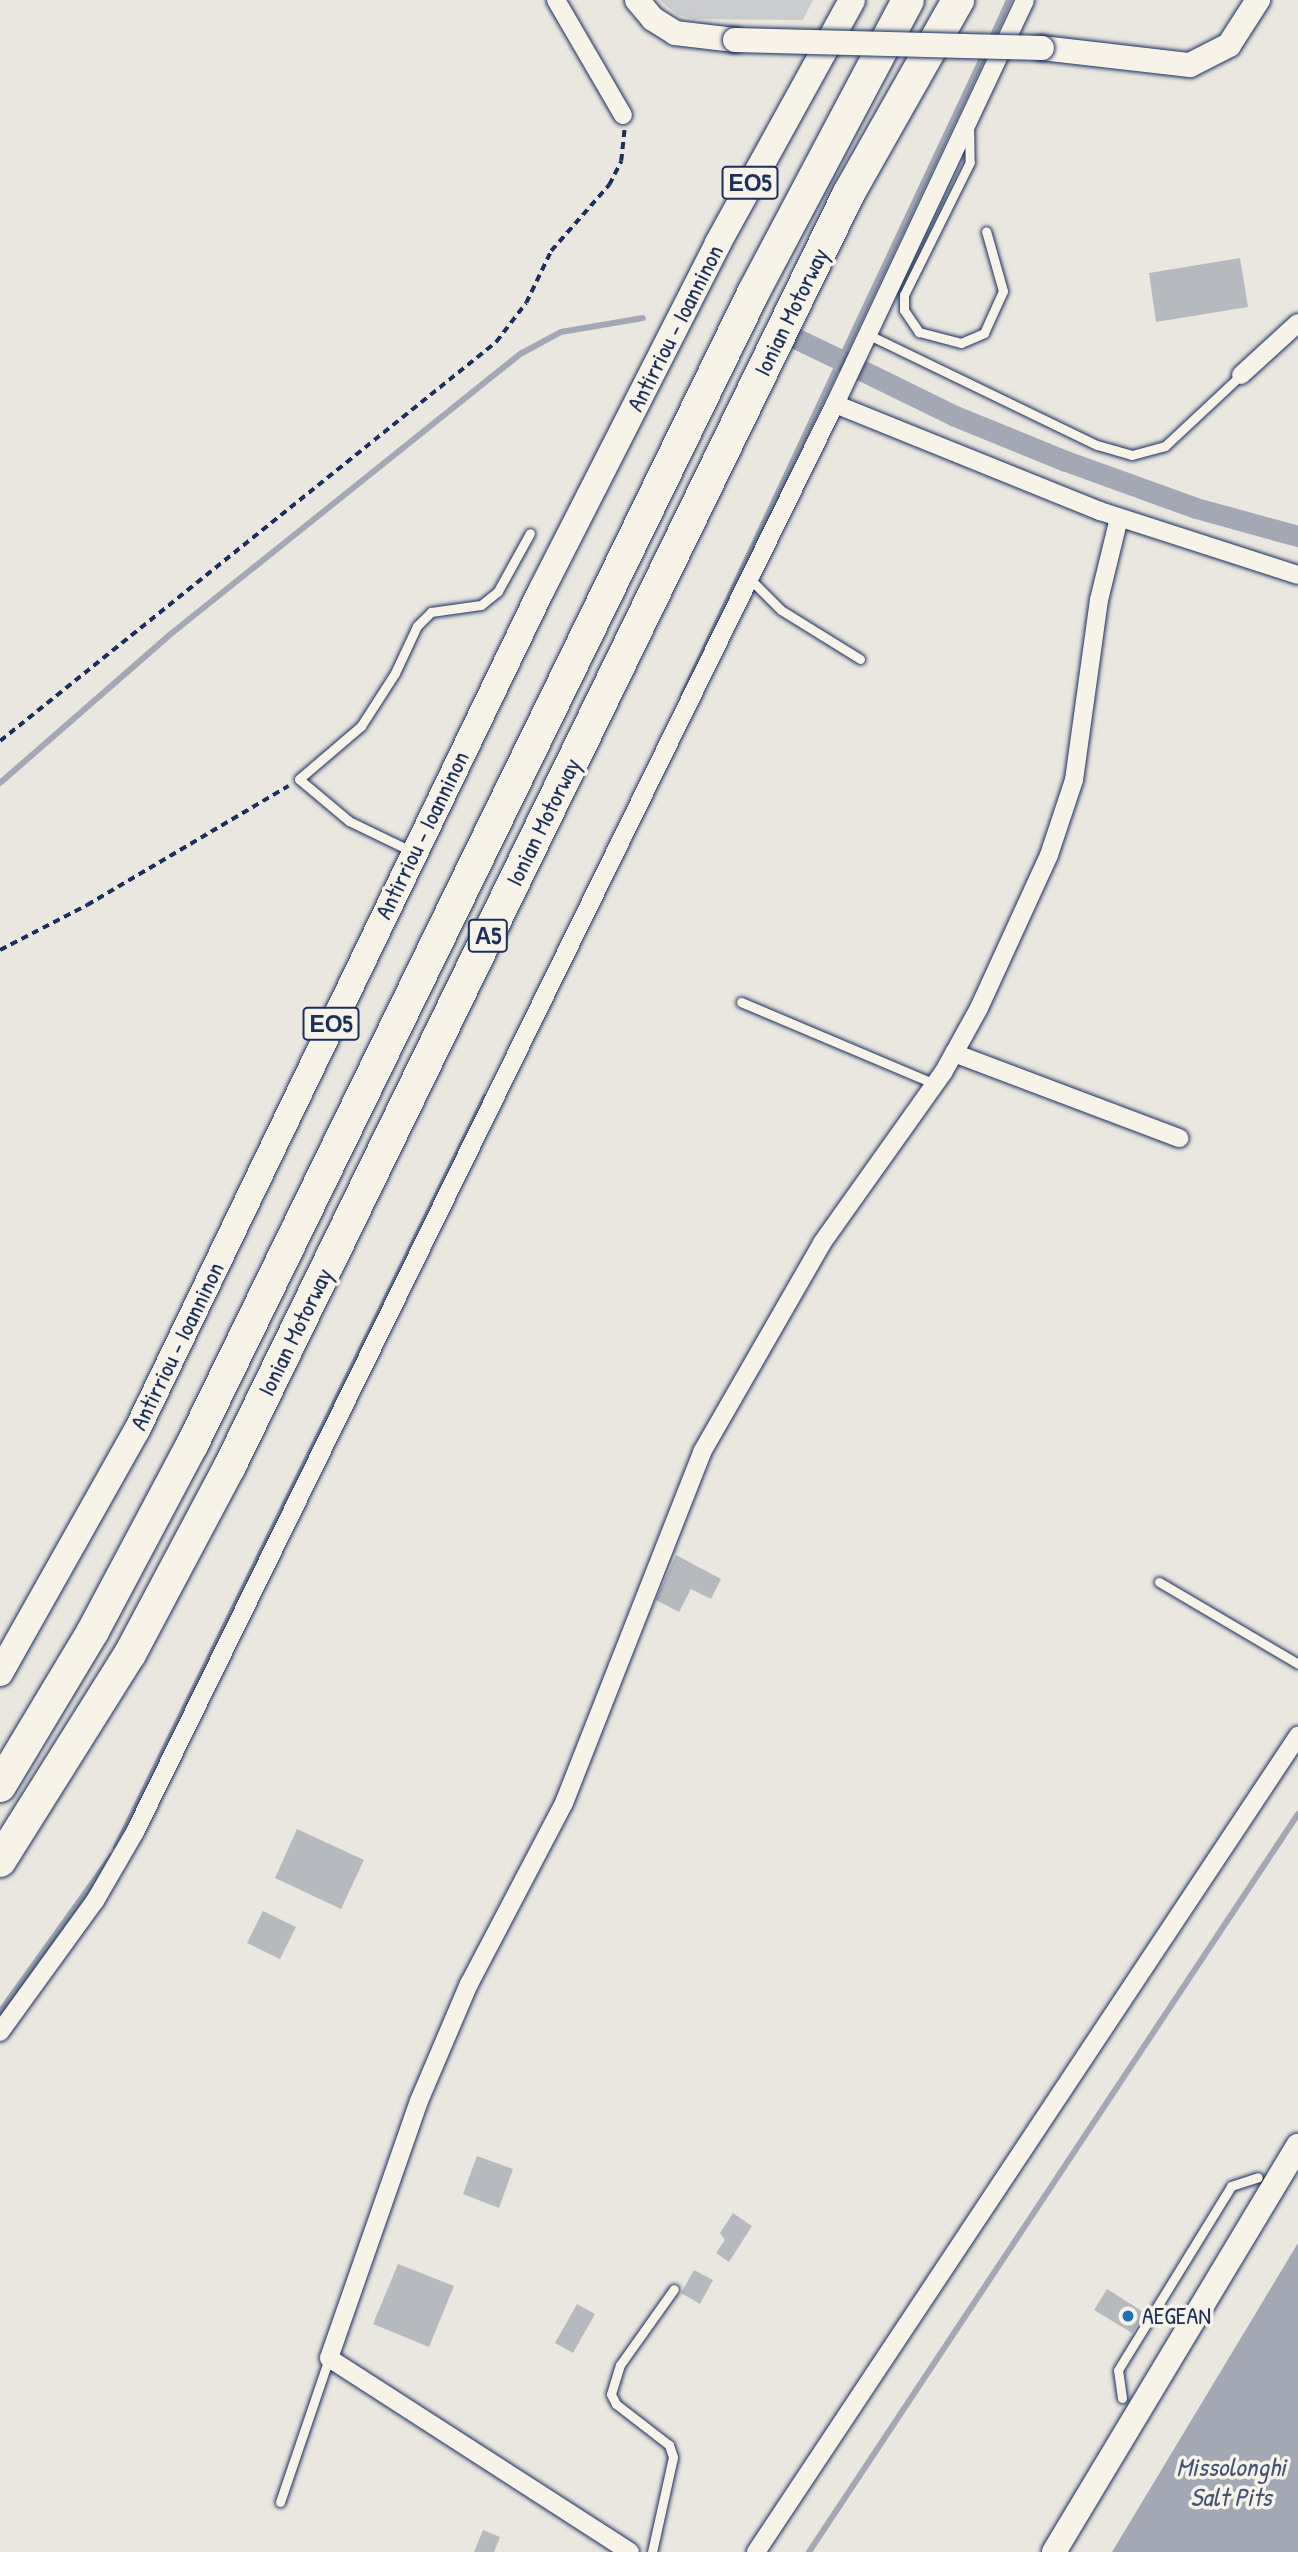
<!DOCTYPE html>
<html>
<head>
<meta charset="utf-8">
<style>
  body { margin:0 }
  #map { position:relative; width:1298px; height:2552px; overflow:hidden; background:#eae7e0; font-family:"Patrick Hand",sans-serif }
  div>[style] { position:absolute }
  .green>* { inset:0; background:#cbcccd }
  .water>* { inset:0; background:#a3a8b4 }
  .stream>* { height:6px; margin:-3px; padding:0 3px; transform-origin:3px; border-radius:3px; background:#a3a8b4 }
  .canal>* { height:21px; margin:-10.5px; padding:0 10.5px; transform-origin:10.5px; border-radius:10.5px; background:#a3a8b4 }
  .building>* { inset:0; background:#b6babf }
  .path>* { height:3.5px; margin-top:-1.75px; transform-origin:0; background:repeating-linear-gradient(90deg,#1b2f5e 0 7px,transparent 0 12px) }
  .roads { filter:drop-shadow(0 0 2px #1b2f5e) drop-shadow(0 0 2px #1b2f5e) }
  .lane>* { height:9px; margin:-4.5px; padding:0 4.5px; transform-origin:4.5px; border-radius:4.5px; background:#f7f3e8 }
  .street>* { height:18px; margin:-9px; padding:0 9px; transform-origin:9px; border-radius:9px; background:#f7f3e8 }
  .secondary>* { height:24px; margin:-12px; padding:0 12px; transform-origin:12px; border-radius:12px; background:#f7f3e8 }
  .primary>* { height:26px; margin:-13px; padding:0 13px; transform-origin:13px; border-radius:13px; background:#f7f3e8 }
  .highway>* { height:32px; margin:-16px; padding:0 16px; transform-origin:16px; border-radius:16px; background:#f7f3e8 }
  .bridges { filter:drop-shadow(0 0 2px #1b2f5e) drop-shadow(0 0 2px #1b2f5e) }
  .secondary-bridge>* { height:24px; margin:-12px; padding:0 12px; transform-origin:12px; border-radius:12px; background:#f7f3e8 }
  .dots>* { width:19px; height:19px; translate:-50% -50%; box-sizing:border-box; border:4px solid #f7f3e8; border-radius:50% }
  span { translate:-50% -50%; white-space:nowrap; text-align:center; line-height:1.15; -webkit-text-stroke:7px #f7f3e8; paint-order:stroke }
  .shield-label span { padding:2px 5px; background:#f7f3e8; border:2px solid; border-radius:5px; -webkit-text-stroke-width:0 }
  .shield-label { font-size:23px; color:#1b2f5e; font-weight:700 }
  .street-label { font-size:24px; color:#1b2f5e }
  .poi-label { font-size:24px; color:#1b2f5e }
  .left { translate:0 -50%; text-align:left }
  .water-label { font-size:26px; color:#445378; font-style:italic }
</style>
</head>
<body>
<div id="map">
  <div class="green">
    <i style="clip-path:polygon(659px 0,813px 0,803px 20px,694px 19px,678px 15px)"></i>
  </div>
  <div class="water">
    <i style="clip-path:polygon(1298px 2243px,1298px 2552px,1112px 2552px)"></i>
  </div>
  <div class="stream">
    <i style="left:990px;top:42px;width:46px;rotate:-65.7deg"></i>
    <i style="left:683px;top:695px;width:710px;rotate:-64.84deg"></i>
    <i style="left:0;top:783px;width:228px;rotate:-41.1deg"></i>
    <i style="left:172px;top:633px;width:448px;rotate:-38.7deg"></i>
    <i style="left:522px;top:353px;width:44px;rotate:-28.3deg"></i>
    <i style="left:561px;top:332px;width:83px;rotate:-9.7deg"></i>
    <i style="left:116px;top:1847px;width:836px;rotate:-63.8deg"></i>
    <i style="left:0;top:2012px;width:191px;rotate:-54.4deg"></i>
    <i style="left:809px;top:2552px;width:885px;rotate:-56.47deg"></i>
  </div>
  <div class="canal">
    <i style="left:797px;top:339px;width:55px;rotate:25.6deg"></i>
    <i style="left:861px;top:370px;width:105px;rotate:26.1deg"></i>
    <i style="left:955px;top:416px;width:120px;rotate:22.1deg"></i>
    <i style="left:1066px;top:461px;width:138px;rotate:19.9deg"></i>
    <i style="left:1196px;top:508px;width:106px;rotate:15.4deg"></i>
  </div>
  <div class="building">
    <i style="clip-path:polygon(1240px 258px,1248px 307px,1156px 322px,1149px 273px)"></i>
    <i style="clip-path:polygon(676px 1555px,721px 1579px,711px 1599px,691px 1589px,679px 1612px,656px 1600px)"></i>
    <i style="clip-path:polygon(297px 1829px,364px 1860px,341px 1909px,275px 1878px)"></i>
    <i style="clip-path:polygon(263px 1911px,296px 1927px,280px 1959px,247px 1943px)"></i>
    <i style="clip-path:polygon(477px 2156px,513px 2169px,499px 2208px,463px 2194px)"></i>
    <i style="clip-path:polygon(733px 2213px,752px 2226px,729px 2262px,716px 2253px,725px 2240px,720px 2233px)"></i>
    <i style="clip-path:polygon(398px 2264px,454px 2286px,429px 2347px,373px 2324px)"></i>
    <i style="clip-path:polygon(694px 2270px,713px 2280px,700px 2304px,681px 2293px)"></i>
    <i style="clip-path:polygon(1107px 2289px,1145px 2313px,1132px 2333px,1094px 2310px)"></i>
    <i style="clip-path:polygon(577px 2304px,595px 2314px,573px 2353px,555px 2343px)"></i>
    <i style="clip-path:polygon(483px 2530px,500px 2537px,494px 2552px,474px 2552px)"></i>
  </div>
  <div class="path">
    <i style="left:0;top:741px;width:637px;rotate:-38.81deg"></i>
    <i style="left:496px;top:342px;width:49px;rotate:-52.4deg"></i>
    <i style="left:526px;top:303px;width:58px;rotate:-64.3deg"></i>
    <i style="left:551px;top:251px;width:88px;rotate:-48.7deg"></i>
    <i style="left:609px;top:185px;width:27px;rotate:-63deg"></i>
    <i style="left:621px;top:161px;width:31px;rotate:-84deg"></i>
    <i style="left:0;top:950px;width:98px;rotate:-27.3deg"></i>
    <i style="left:87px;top:905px;width:234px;rotate:-30.6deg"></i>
  </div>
  <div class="roads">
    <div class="lane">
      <i style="left:969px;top:123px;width:39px;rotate:89deg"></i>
      <i style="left:970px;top:162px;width:148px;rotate:116.4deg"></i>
      <i style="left:904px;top:295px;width:15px;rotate:90deg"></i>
      <i style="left:904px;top:310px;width:27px;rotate:56deg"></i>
      <i style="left:919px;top:332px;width:43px;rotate:14.7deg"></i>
      <i style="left:961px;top:343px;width:25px;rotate:-23deg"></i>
      <i style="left:984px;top:333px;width:46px;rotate:-65.7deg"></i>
      <i style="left:1003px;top:291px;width:62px;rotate:-105.8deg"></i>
      <i style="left:867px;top:334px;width:255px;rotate:25.8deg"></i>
      <i style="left:1097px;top:445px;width:36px;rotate:16deg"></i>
      <i style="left:1132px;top:455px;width:34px;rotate:-15deg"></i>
      <i style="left:1165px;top:446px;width:104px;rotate:-43.1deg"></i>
      <i style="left:749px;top:578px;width:45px;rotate:45deg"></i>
      <i style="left:781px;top:610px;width:93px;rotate:31.8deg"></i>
      <i style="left:411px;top:851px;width:69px;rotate:-154.2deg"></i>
      <i style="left:349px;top:821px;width:65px;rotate:-140deg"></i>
      <i style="left:299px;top:779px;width:82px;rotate:-40.5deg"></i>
      <i style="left:361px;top:726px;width:63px;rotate:-57.3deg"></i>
      <i style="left:395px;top:673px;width:52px;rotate:-64.9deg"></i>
      <i style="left:417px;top:626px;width:20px;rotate:-45deg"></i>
      <i style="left:431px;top:612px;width:50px;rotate:-8deg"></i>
      <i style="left:481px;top:605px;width:22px;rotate:-39deg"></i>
      <i style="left:498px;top:591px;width:66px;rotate:-61.1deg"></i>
      <i style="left:741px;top:1002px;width:211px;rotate:22.9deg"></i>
      <i style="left:1159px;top:1582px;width:161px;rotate:30.5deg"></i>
      <i style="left:1122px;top:2398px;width:28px;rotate:-98deg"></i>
      <i style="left:1118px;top:2370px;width:216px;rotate:-58.4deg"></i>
      <i style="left:1231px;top:2186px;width:28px;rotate:-18deg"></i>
      <i style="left:280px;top:2502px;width:152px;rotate:-71.2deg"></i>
      <i style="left:652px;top:2552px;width:97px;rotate:-77.5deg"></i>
      <i style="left:673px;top:2457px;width:13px;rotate:-108deg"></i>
      <i style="left:669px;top:2445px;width:67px;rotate:-142.3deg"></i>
      <i style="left:616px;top:2404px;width:11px;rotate:-117deg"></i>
      <i style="left:611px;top:2394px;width:30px;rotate:-73deg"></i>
      <i style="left:620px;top:2365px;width:93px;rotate:-54.6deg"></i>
    </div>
    <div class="street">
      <i style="left:556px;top:0;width:133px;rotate:59.8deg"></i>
      <i style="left:1241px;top:375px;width:77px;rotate:-42.4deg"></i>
      <i style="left:835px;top:404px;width:286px;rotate:22deg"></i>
      <i style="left:1100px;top:511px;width:208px;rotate:17.9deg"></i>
      <i style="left:954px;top:1053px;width:241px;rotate:20.7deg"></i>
      <i style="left:0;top:2032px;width:162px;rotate:-54.1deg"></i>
      <i style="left:95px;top:1901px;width:80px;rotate:-59.9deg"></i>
      <i style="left:135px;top:1832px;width:1590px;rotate:-63.89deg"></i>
      <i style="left:835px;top:404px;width:446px;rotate:-64.8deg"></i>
      <i style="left:630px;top:2552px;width:358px;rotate:-147.2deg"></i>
      <i style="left:329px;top:2358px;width:272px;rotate:-70.7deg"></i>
      <i style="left:419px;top:2101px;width:127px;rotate:-66.9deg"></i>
      <i style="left:469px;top:1984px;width:204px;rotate:-62.3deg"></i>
      <i style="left:564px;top:1803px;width:377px;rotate:-68.5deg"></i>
      <i style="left:702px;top:1452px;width:241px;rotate:-60.1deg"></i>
      <i style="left:822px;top:1243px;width:209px;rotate:-54.6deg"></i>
      <i style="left:943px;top:1073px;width:74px;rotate:-61deg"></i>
      <i style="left:979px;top:1008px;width:168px;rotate:-65.4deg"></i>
      <i style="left:1049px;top:855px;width:79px;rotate:-71.6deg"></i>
      <i style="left:1074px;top:780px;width:182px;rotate:-82.1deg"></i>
      <i style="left:1099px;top:600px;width:84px;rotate:-76.3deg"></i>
      <i style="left:756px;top:2552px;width:980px;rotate:-56.41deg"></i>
    </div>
    <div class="secondary">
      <i style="left:637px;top:0;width:25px;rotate:50deg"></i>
      <i style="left:653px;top:19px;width:26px;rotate:32deg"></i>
      <i style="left:675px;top:33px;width:60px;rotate:6.7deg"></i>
      <i style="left:1042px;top:48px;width:149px;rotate:6.6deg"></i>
      <i style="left:1190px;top:65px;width:44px;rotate:-27.1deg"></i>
      <i style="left:1229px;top:45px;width:54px;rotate:-57.2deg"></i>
      <i style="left:1054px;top:2552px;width:474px;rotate:-59deg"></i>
    </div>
    <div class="primary">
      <i style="left:0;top:1673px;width:279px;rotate:-60.6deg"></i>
      <i style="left:137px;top:1430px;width:933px;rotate:-64.29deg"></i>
      <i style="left:542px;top:589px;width:388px;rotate:-63deg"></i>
      <i style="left:718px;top:243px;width:277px;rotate:-61.1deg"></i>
    </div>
    <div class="highway">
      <i style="left:0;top:1786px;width:181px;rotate:-59deg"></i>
      <i style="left:93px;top:1631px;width:211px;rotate:-62deg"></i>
      <i style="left:192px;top:1445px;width:1281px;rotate:-64.03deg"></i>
      <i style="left:753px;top:293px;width:331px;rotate:-62.1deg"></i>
      <i style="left:0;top:1861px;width:244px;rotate:-57.9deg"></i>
      <i style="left:130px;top:1654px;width:211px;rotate:-62deg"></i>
      <i style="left:229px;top:1468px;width:1418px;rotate:-64.07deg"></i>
      <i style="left:849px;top:193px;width:222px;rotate:-60.5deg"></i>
    </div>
  </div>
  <div class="bridges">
    <div class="secondary-bridge">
      <i style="left:735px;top:40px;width:307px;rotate:1.5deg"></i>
    </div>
  </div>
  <div class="dots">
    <i style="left:1128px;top:2316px;background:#1f6fb2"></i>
  </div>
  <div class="shield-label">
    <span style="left:750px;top:183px">ΕΟ5</span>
    <span style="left:488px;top:936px">Α5</span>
    <span style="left:331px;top:1024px">ΕΟ5</span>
  </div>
  <div class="street-label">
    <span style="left:791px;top:312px;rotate:-64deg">Ionian Motorway</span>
    <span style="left:675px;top:328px;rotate:-63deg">Antirriou - Ioanninon</span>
    <span style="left:543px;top:822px;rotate:-64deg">Ionian Motorway</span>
    <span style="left:422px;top:835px;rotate:-64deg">Antirriou - Ioanninon</span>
    <span style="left:295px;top:1332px;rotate:-64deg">Ionian Motorway</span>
    <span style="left:177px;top:1346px;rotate:-64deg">Antirriou - Ioanninon</span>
  </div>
  <div class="poi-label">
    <span class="left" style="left:1142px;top:2316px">AEGEAN</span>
  </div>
  <div class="water-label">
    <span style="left:1231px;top:2482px">Missolonghi<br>Salt Pits</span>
  </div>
</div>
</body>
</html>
